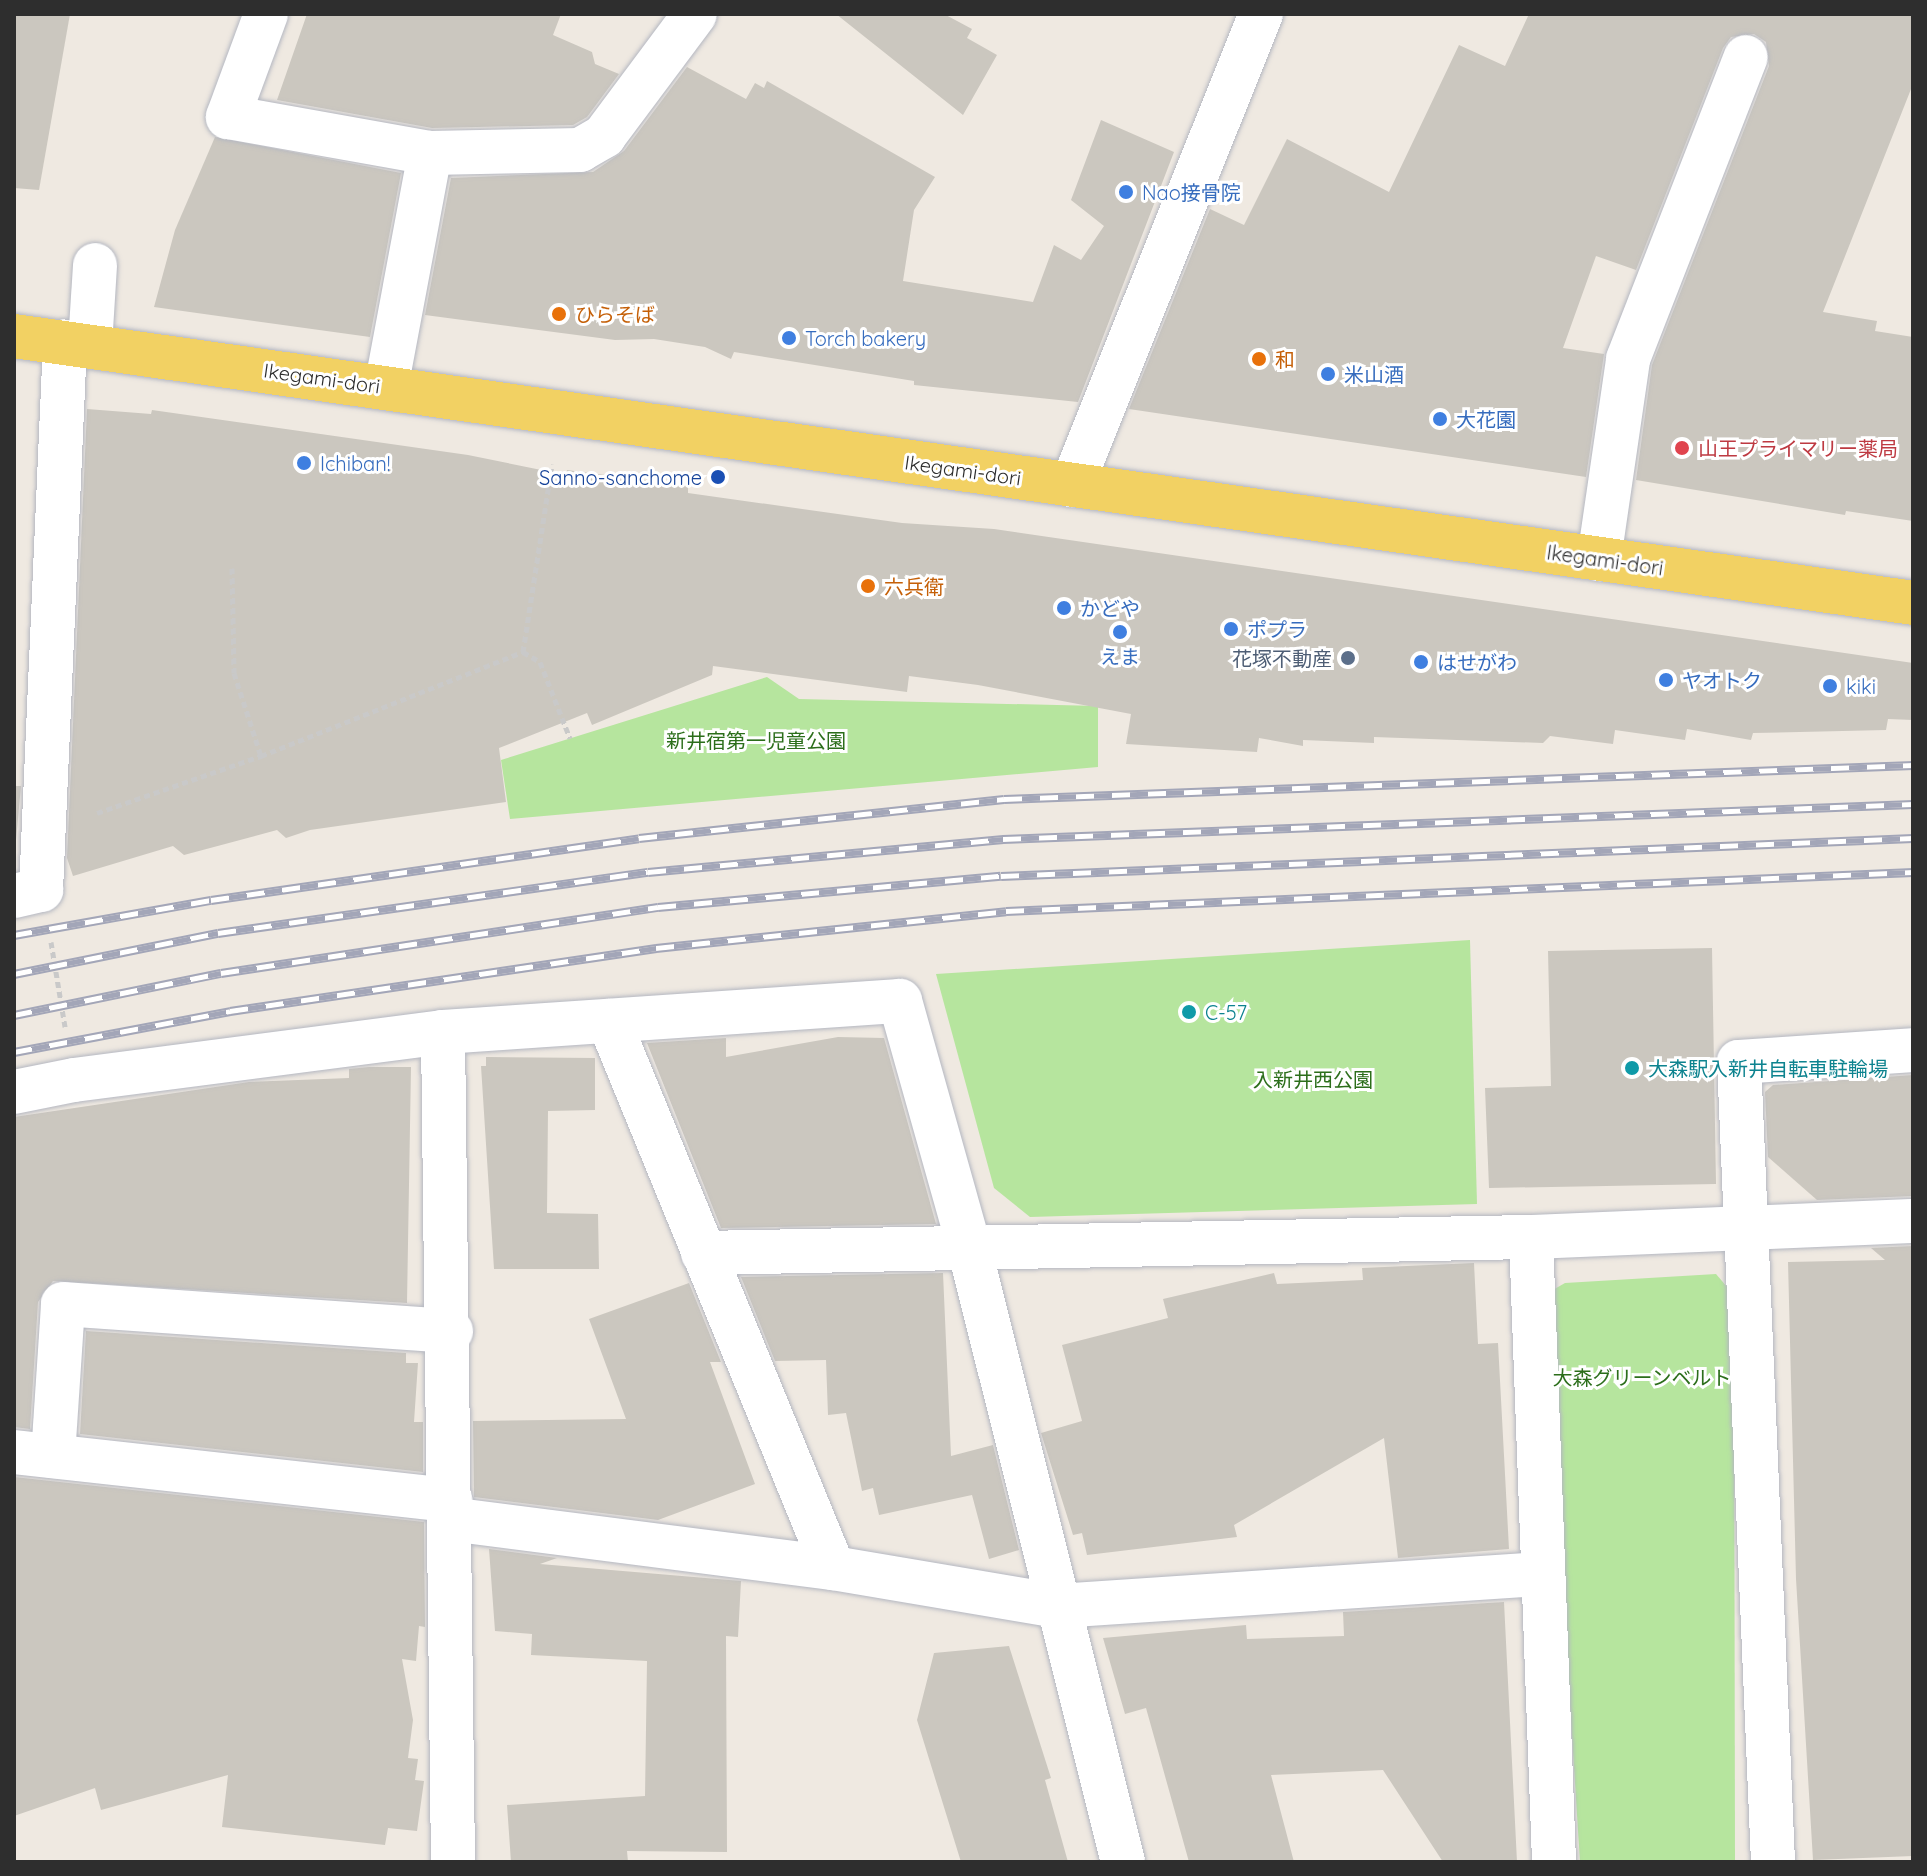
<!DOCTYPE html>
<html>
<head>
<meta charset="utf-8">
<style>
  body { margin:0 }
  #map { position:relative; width:1927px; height:1876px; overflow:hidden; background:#efe9e1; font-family:Quicksand,"Noto Sans JP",sans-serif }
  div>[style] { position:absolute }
  .green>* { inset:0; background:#b6e59e }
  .building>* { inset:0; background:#cbc7bf }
  .path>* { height:5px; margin-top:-2.5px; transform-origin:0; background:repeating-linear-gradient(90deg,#c9c9c9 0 6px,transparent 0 10px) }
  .roads { filter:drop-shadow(0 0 2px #b4b7c1) drop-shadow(0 0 2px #b4b7c1) }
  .minor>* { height:44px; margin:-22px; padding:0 22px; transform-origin:22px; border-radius:22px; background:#fff }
  .major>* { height:44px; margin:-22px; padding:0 22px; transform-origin:22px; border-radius:22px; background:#f2d163 }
  .rail>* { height:9px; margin-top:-4.5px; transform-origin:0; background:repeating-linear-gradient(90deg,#fff 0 18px,#a3a6b8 0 36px); box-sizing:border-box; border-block:2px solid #a3a6b8 }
  .dots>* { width:22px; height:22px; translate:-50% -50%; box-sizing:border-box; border:4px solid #fff; border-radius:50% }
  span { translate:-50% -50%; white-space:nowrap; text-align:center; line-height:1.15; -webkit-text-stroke:6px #fff; paint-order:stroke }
  .shop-label { font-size:20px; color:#366cbe }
  .left { translate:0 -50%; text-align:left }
  .food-label { font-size:20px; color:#c56008 }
  .street-label { font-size:20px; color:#2e2e2e }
  .health-label { font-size:20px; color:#be3a42 }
  .transit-label { font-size:20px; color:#164399 }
  .right { translate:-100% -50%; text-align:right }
  .service-label { font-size:20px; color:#4e5e75 }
  .park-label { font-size:20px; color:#2c6e1b }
  .culture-label { font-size:20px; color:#0d838f }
  .frame { position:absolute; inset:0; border:16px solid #2e2e2e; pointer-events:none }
</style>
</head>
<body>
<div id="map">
  <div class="green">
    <i style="clip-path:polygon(767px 677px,799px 699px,1098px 706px,1098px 767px,510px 819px,501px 760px)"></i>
    <i style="clip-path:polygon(1470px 940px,1477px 1204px,1030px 1217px,994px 1188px,936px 974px)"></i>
    <i style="clip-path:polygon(1716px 1274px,1734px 1295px,1735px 1862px,1580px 1862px,1544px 1295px,1565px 1283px)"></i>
  </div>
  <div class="building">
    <i style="clip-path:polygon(14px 14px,70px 14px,39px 190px,14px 188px)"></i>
    <i style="clip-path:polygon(307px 14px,561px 14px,553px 35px,592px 52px,595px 64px,619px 74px,587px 117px,573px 125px,432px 128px,277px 100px)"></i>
    <i style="clip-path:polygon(836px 14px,944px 14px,972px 29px,967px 38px,997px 55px,963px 115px)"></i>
    <i style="clip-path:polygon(1529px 14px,1913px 14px,1913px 84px,1823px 312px,1877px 321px,1875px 331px,1913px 337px,1913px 521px,1846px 511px,1845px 515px,1636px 480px,1652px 365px,1769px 66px,1766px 42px,1754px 34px,1731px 37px,1723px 48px,1636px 270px,1596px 256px,1563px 348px,1604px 354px,1586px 477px,1129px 409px,1210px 209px,1244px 225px,1287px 139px,1389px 192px,1459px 45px,1505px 66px)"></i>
    <i style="clip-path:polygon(687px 67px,746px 99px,755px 83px,764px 88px,767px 81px,935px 177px,914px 210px,903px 281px,1033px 302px,1054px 245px,1081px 260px,1104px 226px,1071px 200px,1101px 120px,1174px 152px,1078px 402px,914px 385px,914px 381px,734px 352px,731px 359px,705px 347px,654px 339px,615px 340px,425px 315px,451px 178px,593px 172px,624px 151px)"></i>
    <i style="clip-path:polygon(215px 137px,401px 173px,370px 337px,154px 307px,175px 230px)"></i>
    <i style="clip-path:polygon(87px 409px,151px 414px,152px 410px,468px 455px,566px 475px,567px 470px,688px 486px,688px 493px,902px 523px,994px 529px,1913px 663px,1913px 720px,1888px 719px,1886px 730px,1753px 733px,1751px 740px,1687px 729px,1685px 740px,1615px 730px,1613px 744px,1550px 736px,1543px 743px,1374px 737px,1374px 743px,1303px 740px,1303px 746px,1259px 738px,1257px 752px,1126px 744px,1131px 714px,978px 685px,909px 676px,907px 692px,713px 666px,712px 675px,592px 725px,587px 713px,499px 748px,506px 802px,310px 830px,286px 838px,277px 830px,184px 855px,173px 846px,73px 876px,67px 858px)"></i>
    <i style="clip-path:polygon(14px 786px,21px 786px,14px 862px)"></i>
    <i style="clip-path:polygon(1712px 948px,1716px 1184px,1489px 1188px,1485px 1088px,1551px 1086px,1548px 951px)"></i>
    <i style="clip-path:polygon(838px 1037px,884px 1038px,936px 1224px,721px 1228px,647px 1043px,726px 1038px,726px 1057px)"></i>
    <i style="clip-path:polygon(486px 1057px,595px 1058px,595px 1110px,548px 1111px,547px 1213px,598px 1214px,599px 1269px,494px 1269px,481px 1066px,486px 1066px)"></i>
    <i style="clip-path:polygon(369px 1067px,411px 1067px,407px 1303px,53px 1281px,38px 1302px,30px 1429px,14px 1427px,14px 1117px,249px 1082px,349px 1078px,349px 1069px)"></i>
    <i style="clip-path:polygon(1913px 1075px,1913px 1196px,1817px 1200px,1768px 1157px,1765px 1092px,1773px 1085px)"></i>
    <i style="clip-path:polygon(1913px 1246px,1913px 1856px,1813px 1860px,1796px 1579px,1788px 1262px,1885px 1260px,1871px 1248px)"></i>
    <i style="clip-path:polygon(1474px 1263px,1478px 1344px,1498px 1343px,1509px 1549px,1398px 1558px,1384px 1438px,1234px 1525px,1237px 1537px,1087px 1555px,1082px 1533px,1073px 1535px,1041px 1433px,1082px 1421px,1062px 1345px,1168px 1318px,1163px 1299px,1274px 1273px,1277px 1284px,1363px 1280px,1362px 1268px)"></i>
    <i style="clip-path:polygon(943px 1273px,951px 1456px,993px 1445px,1019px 1550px,989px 1559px,972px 1495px,879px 1515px,873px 1488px,862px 1491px,846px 1413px,828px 1415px,826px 1360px,775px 1361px,741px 1277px)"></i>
    <i style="clip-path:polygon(689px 1283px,721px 1362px,710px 1362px,755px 1484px,658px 1520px,474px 1497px,473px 1421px,626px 1419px,589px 1319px)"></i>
    <i style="clip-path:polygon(86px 1331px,406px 1353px,406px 1363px,418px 1363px,414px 1422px,423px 1422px,423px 1472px,80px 1434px)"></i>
    <i style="clip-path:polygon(14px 1477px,424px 1522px,425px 1627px,419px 1626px,416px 1661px,402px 1659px,413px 1720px,408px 1758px,418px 1759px,415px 1780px,424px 1781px,417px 1831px,388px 1828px,385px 1845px,222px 1827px,228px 1775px,101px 1810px,95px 1788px,14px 1816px)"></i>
    <i style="clip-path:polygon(489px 1549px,557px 1558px,540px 1564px,741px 1581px,738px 1637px,726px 1636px,727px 1852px,627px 1851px,628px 1862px,511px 1862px,507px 1805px,645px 1796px,647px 1661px,531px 1655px,532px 1634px,495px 1631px)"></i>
    <i style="clip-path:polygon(1504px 1602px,1517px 1862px,1443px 1862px,1383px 1770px,1271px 1775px,1294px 1862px,1189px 1862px,1146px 1708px,1125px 1714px,1103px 1638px,1246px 1625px,1247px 1639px,1344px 1636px,1343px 1612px)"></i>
    <i style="clip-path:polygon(1009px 1646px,1051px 1778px,1045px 1780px,1068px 1862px,961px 1862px,917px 1720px,934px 1653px)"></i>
  </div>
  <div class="path">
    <i style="left:232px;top:568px;width:105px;rotate:88.9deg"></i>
    <i style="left:234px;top:673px;width:87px;rotate:72deg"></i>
    <i style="left:523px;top:652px;width:20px;rotate:30deg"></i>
    <i style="left:540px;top:662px;width:82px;rotate:68.5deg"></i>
    <i style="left:97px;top:813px;width:174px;rotate:-19.2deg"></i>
    <i style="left:261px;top:756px;width:282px;rotate:-21.7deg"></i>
    <i style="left:523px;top:652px;width:190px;rotate:-81.2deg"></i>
    <i style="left:51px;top:942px;width:86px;rotate:80.6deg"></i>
  </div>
  <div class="roads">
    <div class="minor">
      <i style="left:266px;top:14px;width:110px;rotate:110.3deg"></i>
      <i style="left:228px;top:117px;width:205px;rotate:10.1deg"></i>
      <i style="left:430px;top:153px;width:238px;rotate:100.6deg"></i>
      <i style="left:430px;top:153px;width:150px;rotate:-1.1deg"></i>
      <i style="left:580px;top:150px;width:28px;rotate:-30deg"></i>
      <i style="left:604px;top:136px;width:152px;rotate:-53.3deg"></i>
      <i style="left:90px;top:345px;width:80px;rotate:-86.4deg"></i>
      <i style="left:1072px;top:485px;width:508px;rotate:-68.14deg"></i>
      <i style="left:1599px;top:559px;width:202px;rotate:-81.7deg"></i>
      <i style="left:1628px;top:359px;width:324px;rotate:-68.7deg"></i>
      <i style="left:14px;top:896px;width:28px;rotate:-13deg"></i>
      <i style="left:41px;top:890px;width:549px;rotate:-87.49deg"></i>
      <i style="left:609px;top:1021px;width:591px;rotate:67.73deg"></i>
      <i style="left:443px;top:1032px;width:830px;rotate:89.31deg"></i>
      <i style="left:14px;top:1092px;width:61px;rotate:-11.3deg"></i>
      <i style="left:74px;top:1080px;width:372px;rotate:-7.4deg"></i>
      <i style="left:443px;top:1032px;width:458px;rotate:-3.9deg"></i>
      <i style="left:900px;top:1001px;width:255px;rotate:74.3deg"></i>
      <i style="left:969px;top:1247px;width:634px;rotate:75.94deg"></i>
      <i style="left:1531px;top:1237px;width:625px;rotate:87.89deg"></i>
      <i style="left:703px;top:1253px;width:828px;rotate:-1.11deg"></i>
      <i style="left:1531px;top:1237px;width:382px;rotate:-2.4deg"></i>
      <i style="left:14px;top:1452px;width:439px;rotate:6.3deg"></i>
      <i style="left:53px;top:1456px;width:152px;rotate:-86.2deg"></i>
      <i style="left:63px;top:1304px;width:389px;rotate:4deg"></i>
      <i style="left:450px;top:1519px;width:386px;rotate:7.3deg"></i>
      <i style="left:833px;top:1568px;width:228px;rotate:9.6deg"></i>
      <i style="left:1058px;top:1606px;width:485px;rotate:-3.8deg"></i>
      <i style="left:1773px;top:1862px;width:801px;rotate:-92.43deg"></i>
      <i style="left:1739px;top:1062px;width:174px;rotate:-3.9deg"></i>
    </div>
    <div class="major">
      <i style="left:14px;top:336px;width:1918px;rotate:8deg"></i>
    </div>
  </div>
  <div class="rail">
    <i style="left:14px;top:935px;width:200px;rotate:-10.1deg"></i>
    <i style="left:211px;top:900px;width:432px;rotate:-8.2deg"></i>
    <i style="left:639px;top:838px;width:367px;rotate:-6.1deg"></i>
    <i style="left:1004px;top:799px;width:910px;rotate:-2.14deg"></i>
    <i style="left:14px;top:974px;width:208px;rotate:-11.4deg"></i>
    <i style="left:218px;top:933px;width:434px;rotate:-8.1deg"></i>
    <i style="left:648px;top:872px;width:357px;rotate:-5.3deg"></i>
    <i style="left:1003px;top:839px;width:911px;rotate:-2.2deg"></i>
    <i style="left:14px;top:1015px;width:211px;rotate:-11.5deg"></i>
    <i style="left:221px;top:973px;width:442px;rotate:-8.6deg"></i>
    <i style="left:658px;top:907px;width:344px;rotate:-5.2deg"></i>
    <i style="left:1001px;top:876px;width:913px;rotate:-2.39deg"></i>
    <i style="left:14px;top:1052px;width:220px;rotate:-10.7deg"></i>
    <i style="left:230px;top:1011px;width:431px;rotate:-8.4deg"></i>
    <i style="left:656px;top:948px;width:352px;rotate:-6deg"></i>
    <i style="left:1006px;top:911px;width:908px;rotate:-2.46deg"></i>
  </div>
  <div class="dots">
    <i style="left:1126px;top:192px;background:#3f7fe0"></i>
    <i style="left:559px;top:314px;background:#e8710a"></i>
    <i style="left:789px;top:338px;background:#3f7fe0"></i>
    <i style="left:1259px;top:359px;background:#e8710a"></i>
    <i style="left:1328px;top:374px;background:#3f7fe0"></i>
    <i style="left:1440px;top:419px;background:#3f7fe0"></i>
    <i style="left:1682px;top:448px;background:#e0444e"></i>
    <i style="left:304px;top:463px;background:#3f7fe0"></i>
    <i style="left:718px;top:477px;background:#1a4fb4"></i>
    <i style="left:868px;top:586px;background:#e8710a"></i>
    <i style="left:1064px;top:608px;background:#3f7fe0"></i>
    <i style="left:1231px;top:629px;background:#3f7fe0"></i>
    <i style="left:1120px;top:632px;background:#3f7fe0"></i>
    <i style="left:1348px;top:658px;background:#5c6f8a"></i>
    <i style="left:1421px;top:662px;background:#3f7fe0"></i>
    <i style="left:1666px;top:680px;background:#3f7fe0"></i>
    <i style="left:1830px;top:686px;background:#3f7fe0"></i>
    <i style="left:1189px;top:1012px;background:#0f9aa8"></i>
    <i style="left:1632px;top:1068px;background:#0f9aa8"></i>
  </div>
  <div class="shop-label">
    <span class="left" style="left:1142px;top:192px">Nao接骨院</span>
    <span class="left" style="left:805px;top:338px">Torch bakery</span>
    <span class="left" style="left:1344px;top:374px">米山酒</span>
    <span class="left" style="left:1456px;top:419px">大花園</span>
    <span class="left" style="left:320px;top:463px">Ichiban!</span>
    <span class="left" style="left:1080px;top:608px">かどや</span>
    <span class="left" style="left:1247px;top:629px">ポプラ</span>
    <span style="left:1120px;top:656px">えま</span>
    <span class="left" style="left:1437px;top:662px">はせがわ</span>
    <span class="left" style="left:1682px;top:680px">ヤオトク</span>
    <span class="left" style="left:1846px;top:686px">kiki</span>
  </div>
  <div class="food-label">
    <span class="left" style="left:575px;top:314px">ひらそば</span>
    <span class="left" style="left:1275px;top:359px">和</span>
    <span class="left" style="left:884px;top:586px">六兵衛</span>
  </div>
  <div class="street-label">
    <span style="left:322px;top:378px;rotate:8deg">Ikegami-dori</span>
    <span style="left:963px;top:470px;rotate:8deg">Ikegami-dori</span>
    <span style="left:1605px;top:560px;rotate:8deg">Ikegami-dori</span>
  </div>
  <div class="health-label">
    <span class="left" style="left:1698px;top:448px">山王プライマリー薬局</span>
  </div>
  <div class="transit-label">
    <span class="right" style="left:702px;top:477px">Sanno-sanchome</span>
  </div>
  <div class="service-label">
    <span class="right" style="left:1332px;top:658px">花塚不動産</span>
  </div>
  <div class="park-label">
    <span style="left:756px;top:740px">新井宿第一児童公園</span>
    <span style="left:1313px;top:1079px">入新井西公園</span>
    <span style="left:1642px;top:1377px">大森グリーンベルト</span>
  </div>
  <div class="culture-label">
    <span class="left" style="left:1205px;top:1012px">C-57</span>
    <span class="left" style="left:1648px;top:1068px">大森駅入新井自転車駐輪場</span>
  </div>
  <div class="frame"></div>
</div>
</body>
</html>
